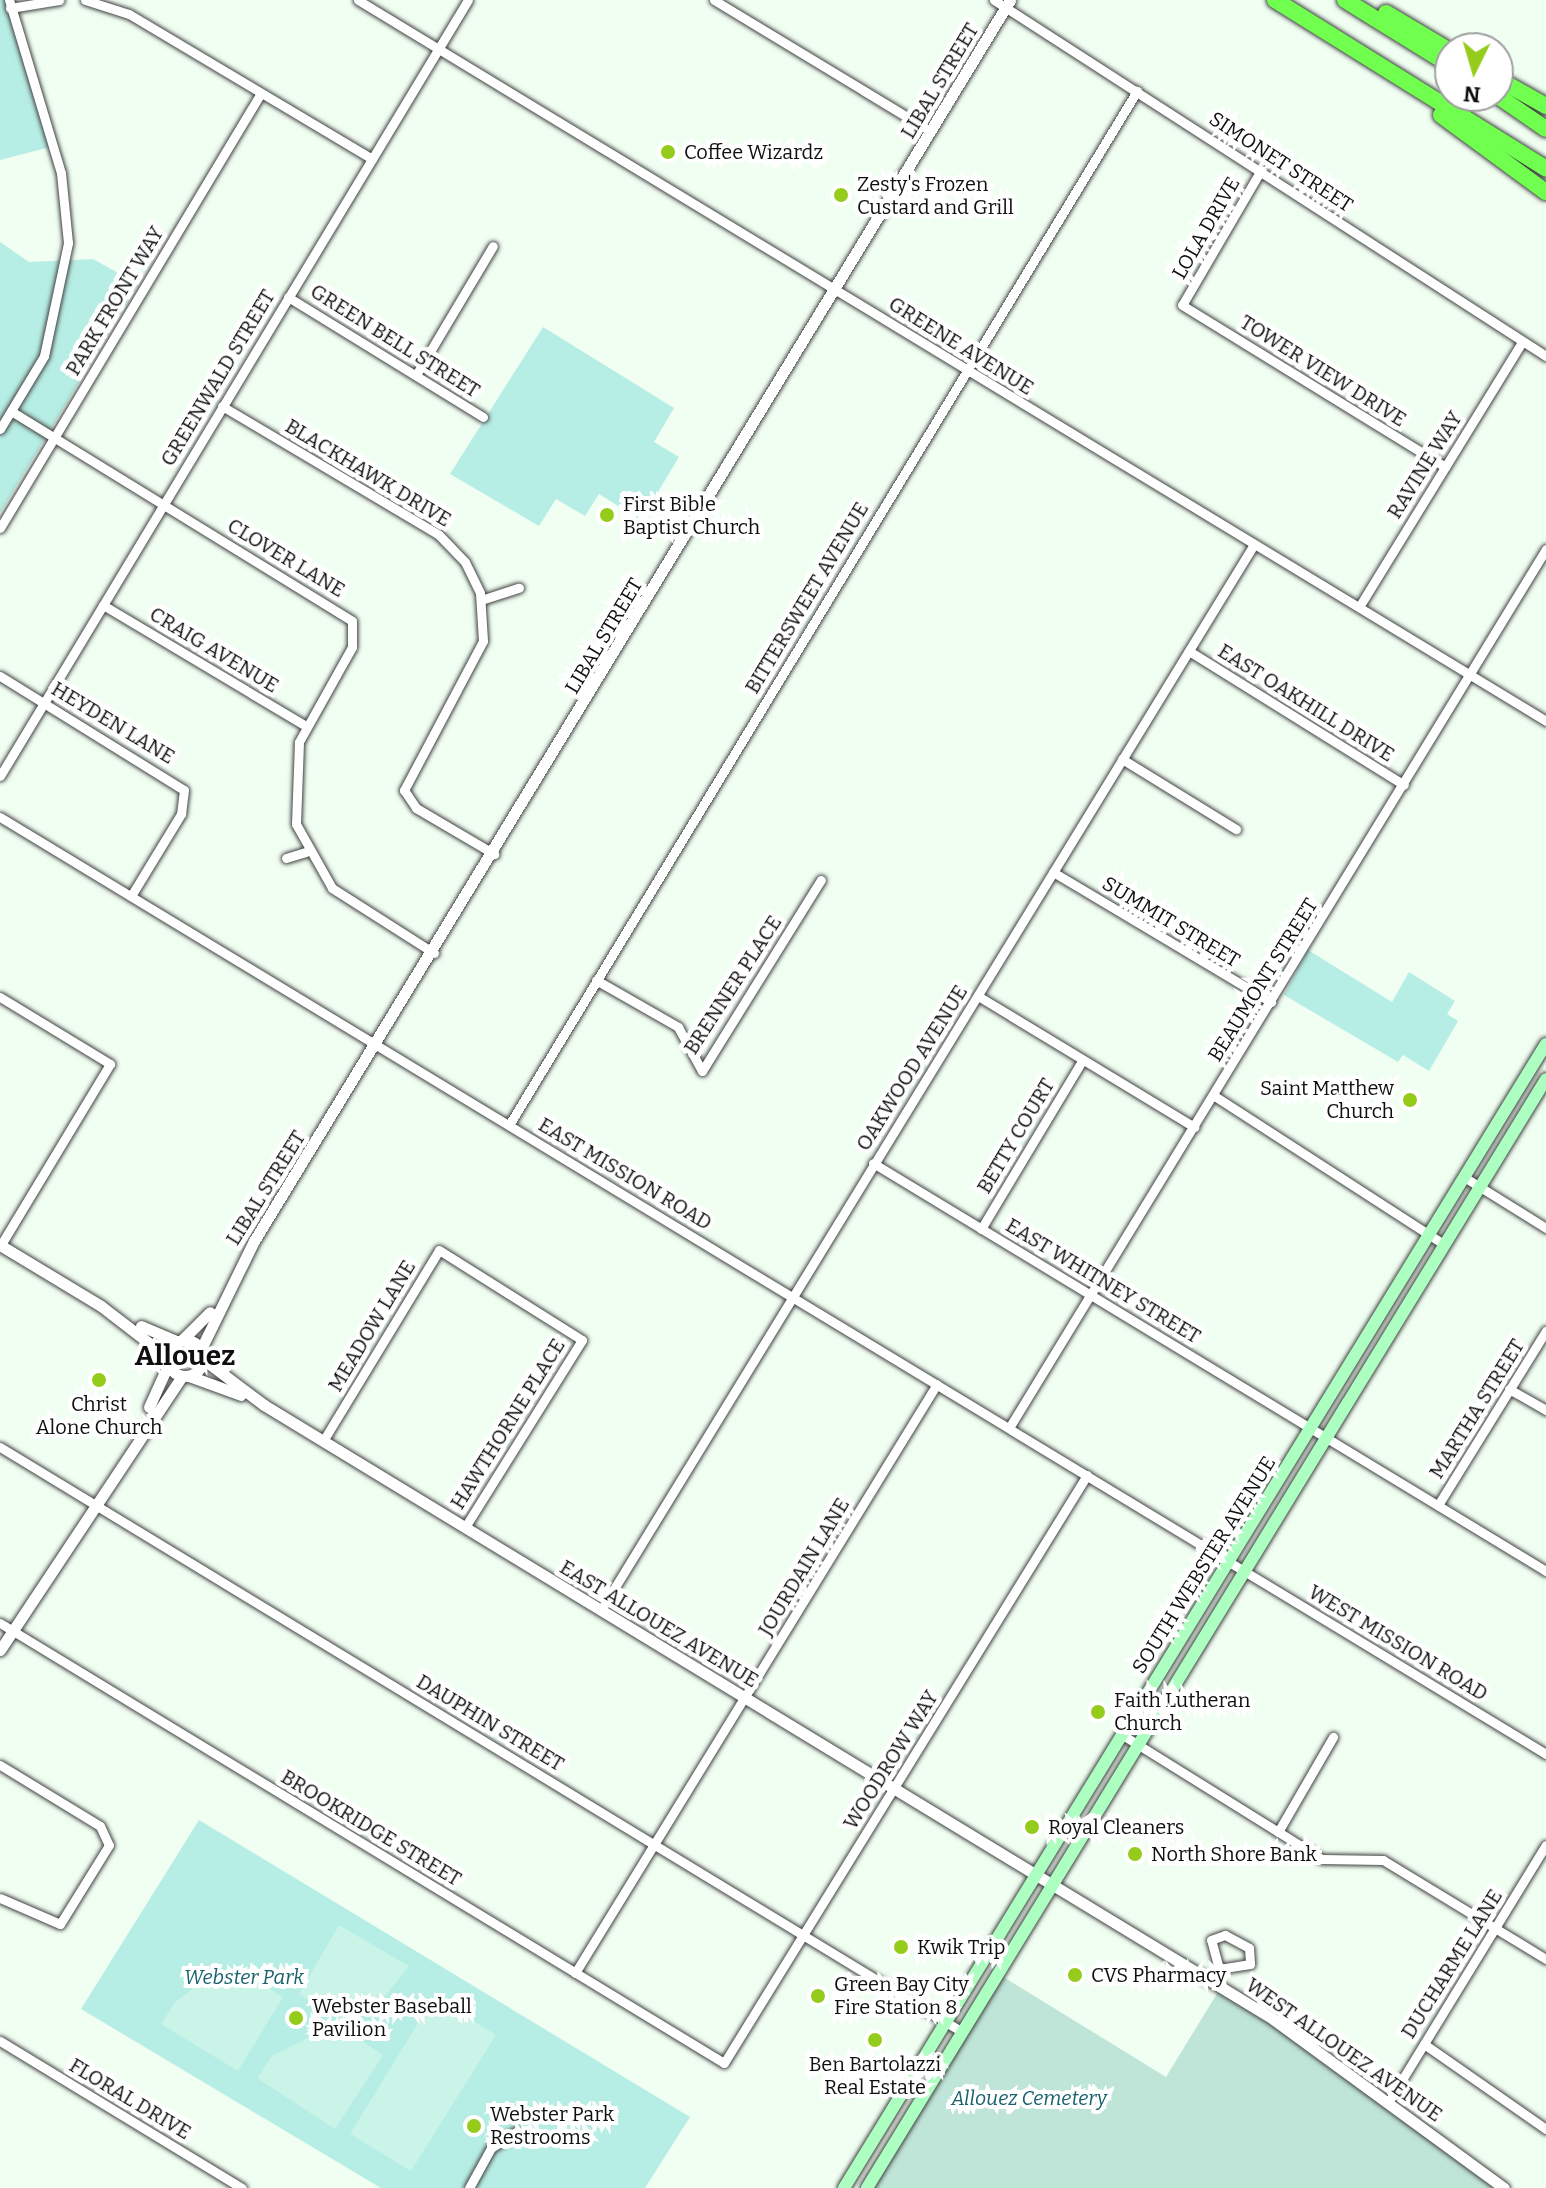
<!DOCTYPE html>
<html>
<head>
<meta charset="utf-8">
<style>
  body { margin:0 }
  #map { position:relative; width:1546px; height:2188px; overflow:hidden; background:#f1fff3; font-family:Bitter,serif }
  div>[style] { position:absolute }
  .green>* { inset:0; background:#b6ede4 }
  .cemetery>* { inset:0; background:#bfe4d8 }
  .pitch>* { inset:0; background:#c9f4e7 }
  .roads { filter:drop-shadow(0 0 2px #424242) drop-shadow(0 0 2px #424242) }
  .minor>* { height:9px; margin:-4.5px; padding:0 4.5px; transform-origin:4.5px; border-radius:4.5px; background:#fff }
  .tertiary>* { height:11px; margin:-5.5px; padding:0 5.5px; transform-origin:5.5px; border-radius:5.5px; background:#fff }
  .tertiary>.ring { margin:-5.5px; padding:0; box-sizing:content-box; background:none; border:11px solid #fff; border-radius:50% }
  .secondary>* { height:12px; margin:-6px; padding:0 6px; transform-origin:6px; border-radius:6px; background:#acffc0 }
  .motorway>* { height:16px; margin:-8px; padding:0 8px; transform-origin:8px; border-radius:8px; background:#70ff4f }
  .dots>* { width:22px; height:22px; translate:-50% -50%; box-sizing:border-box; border:4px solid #fff; border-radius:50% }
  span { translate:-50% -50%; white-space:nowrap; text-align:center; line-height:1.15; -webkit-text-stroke:8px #fff; paint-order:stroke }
  .street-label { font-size:20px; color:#0f0f0f }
  .poi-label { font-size:20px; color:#0f0f0f }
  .left { translate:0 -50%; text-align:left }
  .right { translate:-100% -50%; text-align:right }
  .park-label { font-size:20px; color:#19616d; font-style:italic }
  .district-label { font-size:28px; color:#0f0f0f; font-weight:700 }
  .north { position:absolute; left:1434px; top:32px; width:80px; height:80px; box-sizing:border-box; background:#fff; border:2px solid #9f9f9f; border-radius:50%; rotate:185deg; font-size:22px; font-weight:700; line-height:32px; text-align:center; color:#0f0f0f }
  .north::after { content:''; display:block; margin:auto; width:28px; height:36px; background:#95cb1b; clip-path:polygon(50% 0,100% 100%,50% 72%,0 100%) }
</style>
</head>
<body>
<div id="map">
  <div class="green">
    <i style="clip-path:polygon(0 0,9px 0,54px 146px,0 160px)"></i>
    <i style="clip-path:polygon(0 242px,29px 262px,93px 259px,138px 284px,0 513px)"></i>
    <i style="clip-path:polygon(543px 327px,674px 408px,654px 442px,679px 457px,641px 520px,599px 494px,585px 516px,556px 499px,539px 526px,450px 474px)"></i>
    <i style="clip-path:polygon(1308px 950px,1392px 1002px,1409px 972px,1455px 1001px,1447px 1014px,1458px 1021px,1429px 1071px,1403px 1055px,1398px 1062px,1284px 995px)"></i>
    <i style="clip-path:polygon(199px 1820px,690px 2117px,645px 2188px,381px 2188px,81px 2009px)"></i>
  </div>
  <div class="cemetery">
    <i style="clip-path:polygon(997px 1973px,1166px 2077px,1221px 1987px,1504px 2188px,867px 2188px)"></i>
  </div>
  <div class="pitch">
    <i style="clip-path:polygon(339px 1925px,409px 1966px,383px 1999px,356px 2010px,323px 2008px,299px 1994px)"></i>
    <i style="clip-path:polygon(228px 1978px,256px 1980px,283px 1997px,238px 2071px,161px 2024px,175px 2002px,201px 1983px)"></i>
    <i style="clip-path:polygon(434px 1997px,496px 2035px,411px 2171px,350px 2134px)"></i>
    <i style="clip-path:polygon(321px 2031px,353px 2035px,383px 2055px,335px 2129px,257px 2078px,272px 2056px)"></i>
  </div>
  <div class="roads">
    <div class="minor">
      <i style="left:85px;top:0;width:46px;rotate:17.7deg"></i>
      <i style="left:129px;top:14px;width:283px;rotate:30.8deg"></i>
      <i style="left:358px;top:0;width:1390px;rotate:31.25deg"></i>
      <i style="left:714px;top:0;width:253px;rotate:31.2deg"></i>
      <i style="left:994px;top:0;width:657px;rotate:32.82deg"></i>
      <i style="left:10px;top:8px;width:50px;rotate:-9.3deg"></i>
      <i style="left:1261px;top:170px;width:156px;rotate:120.3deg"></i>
      <i style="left:1182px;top:305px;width:309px;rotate:31.6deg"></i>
      <i style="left:288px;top:297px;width:229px;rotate:31.6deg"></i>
      <i style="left:416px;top:375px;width:150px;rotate:-59.2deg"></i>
      <i style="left:222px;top:406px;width:252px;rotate:30.7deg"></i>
      <i style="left:439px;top:535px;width:37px;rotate:46deg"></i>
      <i style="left:465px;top:562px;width:34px;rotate:64deg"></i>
      <i style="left:480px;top:593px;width:48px;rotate:86.4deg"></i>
      <i style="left:483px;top:641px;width:169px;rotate:117.9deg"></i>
      <i style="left:404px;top:790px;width:22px;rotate:56deg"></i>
      <i style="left:416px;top:808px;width:91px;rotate:30.5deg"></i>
      <i style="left:11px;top:411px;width:400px;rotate:31.6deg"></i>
      <i style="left:352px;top:621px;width:26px;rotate:90deg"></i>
      <i style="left:352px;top:647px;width:109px;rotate:119.2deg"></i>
      <i style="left:299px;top:742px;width:82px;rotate:92.1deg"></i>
      <i style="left:296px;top:824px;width:73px;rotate:60.6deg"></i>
      <i style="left:332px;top:888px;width:121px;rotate:32.5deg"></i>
      <i style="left:0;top:429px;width:85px;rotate:-58.9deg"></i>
      <i style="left:44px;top:356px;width:116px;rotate:-78deg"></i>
      <i style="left:68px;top:243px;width:70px;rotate:-95.7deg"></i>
      <i style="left:61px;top:173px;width:181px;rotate:-106.7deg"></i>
      <i style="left:0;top:528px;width:507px;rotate:-59.04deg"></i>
      <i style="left:481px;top:600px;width:40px;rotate:-18deg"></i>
      <i style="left:103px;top:605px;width:236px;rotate:30.8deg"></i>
      <i style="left:1359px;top:607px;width:311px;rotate:-58.4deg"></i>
      <i style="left:1189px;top:651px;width:253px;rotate:31.9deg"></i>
      <i style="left:0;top:676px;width:216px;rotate:31.8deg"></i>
      <i style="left:184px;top:790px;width:24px;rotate:97deg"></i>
      <i style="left:181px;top:814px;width:96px;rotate:121.4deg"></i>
      <i style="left:1122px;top:759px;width:134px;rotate:31.6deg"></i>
      <i style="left:0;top:776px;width:906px;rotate:-58.91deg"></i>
      <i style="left:0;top:817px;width:1808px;rotate:31.22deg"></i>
      <i style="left:286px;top:858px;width:21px;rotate:-17deg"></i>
      <i style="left:1053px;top:872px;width:254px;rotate:30.8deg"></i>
      <i style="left:596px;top:980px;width:95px;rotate:29.8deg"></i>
      <i style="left:678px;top:1027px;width:50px;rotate:61.4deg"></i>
      <i style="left:702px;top:1071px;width:225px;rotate:-58.1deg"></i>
      <i style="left:978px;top:996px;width:253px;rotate:31.2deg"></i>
      <i style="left:0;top:997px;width:129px;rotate:31.3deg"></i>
      <i style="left:110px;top:1064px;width:211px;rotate:121.1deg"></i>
      <i style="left:1213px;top:1095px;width:274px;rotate:32.9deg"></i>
      <i style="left:509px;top:1125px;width:1210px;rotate:-58.73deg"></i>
      <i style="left:873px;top:1163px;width:787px;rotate:31.23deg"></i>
      <i style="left:1464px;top:1177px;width:97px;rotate:31.9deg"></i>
      <i style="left:981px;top:1229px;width:196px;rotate:-59deg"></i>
      <i style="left:1509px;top:1389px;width:43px;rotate:29.6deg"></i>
      <i style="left:1009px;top:1428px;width:1030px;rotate:-58.58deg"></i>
      <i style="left:323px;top:1441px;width:223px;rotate:-58.7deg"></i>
      <i style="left:439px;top:1250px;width:169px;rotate:32.2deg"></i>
      <i style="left:582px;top:1340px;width:221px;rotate:122deg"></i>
      <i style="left:0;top:1447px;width:1125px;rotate:31.29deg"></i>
      <i style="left:1438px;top:1505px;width:205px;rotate:-58.2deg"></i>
      <i style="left:601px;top:1610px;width:1248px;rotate:-58.5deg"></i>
      <i style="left:0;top:1623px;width:847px;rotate:31.29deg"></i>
      <i style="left:724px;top:2063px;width:691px;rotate:-58.31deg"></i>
      <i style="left:1121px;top:1734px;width:237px;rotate:31.9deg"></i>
      <i style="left:1322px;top:1859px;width:61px;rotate:0.9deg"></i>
      <i style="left:1383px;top:1860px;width:191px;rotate:31.3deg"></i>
      <i style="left:0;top:1765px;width:117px;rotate:31.4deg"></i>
      <i style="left:100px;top:1826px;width:21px;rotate:65deg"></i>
      <i style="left:109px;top:1845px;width:93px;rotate:121.8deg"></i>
      <i style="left:60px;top:1924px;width:65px;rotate:-156.6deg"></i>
      <i style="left:1278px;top:1832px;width:110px;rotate:-59.9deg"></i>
      <i style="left:575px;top:1973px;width:691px;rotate:-58.43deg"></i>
      <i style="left:1212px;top:1981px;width:14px;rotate:-60deg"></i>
      <i style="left:1219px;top:1969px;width:30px;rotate:-105deg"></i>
      <i style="left:1211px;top:1940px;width:15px;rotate:-20deg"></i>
      <i style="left:1225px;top:1935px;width:27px;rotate:28deg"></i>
      <i style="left:1249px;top:1948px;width:16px;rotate:86deg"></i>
      <i style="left:1250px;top:1964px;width:31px;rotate:171deg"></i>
      <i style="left:0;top:2041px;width:283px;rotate:31.3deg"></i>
      <i style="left:1424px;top:2044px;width:149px;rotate:34.9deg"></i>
      <i style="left:1389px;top:2101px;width:300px;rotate:-58.5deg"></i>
      <i style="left:469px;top:2188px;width:46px;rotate:-61.2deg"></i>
      <i style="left:491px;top:2148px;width:30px;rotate:-33deg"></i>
    </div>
    <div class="tertiary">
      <i style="left:0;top:1245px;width:118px;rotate:31.1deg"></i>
      <i style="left:101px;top:1306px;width:82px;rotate:37.6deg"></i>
      <i style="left:141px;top:1326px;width:39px;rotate:23deg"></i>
      <i style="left:183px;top:1339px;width:38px;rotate:-45deg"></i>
      <i class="ring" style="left:167px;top:1340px;width:25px;height:25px"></i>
      <i style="left:201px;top:1349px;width:120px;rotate:-63.9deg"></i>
      <i style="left:254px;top:1241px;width:1453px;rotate:-58.65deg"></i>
      <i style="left:203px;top:1359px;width:76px;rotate:37deg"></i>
      <i style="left:264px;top:1405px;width:1181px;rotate:31.32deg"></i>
      <i style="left:1273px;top:2019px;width:286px;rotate:36.2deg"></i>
      <i style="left:189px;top:1376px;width:55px;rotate:20.1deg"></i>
      <i style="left:149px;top:1407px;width:46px;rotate:-65.7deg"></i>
      <i style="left:0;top:1650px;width:329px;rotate:-56.4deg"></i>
    </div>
    <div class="secondary">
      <i style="left:844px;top:2188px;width:1342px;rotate:-58.47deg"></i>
      <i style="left:867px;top:2188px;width:1300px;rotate:-58.52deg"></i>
    </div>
    <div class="motorway">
      <i style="left:1275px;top:0;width:319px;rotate:31.9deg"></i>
      <i style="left:1345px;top:0;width:123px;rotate:31.8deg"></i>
      <i style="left:1386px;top:13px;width:74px;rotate:30.7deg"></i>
      <i style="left:1498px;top:79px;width:55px;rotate:29.4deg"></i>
      <i style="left:1498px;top:96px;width:58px;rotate:34.5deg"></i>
      <i style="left:1441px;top:115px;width:130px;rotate:36.3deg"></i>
    </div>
  </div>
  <div class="dots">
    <i style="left:668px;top:152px;background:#95cb1b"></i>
    <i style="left:841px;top:195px;background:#95cb1b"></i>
    <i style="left:607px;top:515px;background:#95cb1b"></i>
    <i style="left:1410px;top:1100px;background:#95cb1b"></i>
    <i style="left:99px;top:1380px;background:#95cb1b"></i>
    <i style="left:1098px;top:1712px;background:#95cb1b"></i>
    <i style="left:1032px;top:1827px;background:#95cb1b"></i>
    <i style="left:1135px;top:1854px;background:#95cb1b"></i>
    <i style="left:901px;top:1947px;background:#95cb1b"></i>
    <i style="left:1075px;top:1975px;background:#95cb1b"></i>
    <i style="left:818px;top:1996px;background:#95cb1b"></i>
    <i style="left:296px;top:2018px;background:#95cb1b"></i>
    <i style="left:875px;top:2040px;background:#95cb1b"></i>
    <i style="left:474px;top:2126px;background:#95cb1b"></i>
  </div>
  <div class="street-label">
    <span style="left:940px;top:81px;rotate:-59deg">LIBAL STREET</span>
    <span style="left:1281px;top:162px;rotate:33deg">SIMONET STREET</span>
    <span style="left:1206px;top:228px;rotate:-60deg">LOLA DRIVE</span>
    <span style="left:115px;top:301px;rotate:-59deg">PARK FRONT WAY</span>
    <span style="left:395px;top:341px;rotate:32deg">GREEN BELL STREET</span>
    <span style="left:961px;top:346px;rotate:32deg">GREENE AVENUE</span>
    <span style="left:1323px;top:371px;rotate:32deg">TOWER VIEW DRIVE</span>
    <span style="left:218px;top:378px;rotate:-59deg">GREENWALD STREET</span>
    <span style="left:1425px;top:465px;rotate:-58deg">RAVINE WAY</span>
    <span style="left:368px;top:473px;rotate:31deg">BLACKHAWK DRIVE</span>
    <span style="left:286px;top:558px;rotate:31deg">CLOVER LANE</span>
    <span style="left:807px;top:598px;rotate:-59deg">BITTERSWEET AVENUE</span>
    <span style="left:604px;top:636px;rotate:-59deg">LIBAL STREET</span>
    <span style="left:214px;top:650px;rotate:31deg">CRAIG AVENUE</span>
    <span style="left:1306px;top:703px;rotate:32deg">EAST OAKHILL DRIVE</span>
    <span style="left:113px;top:723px;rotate:31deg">HEYDEN LANE</span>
    <span style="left:1171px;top:922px;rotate:31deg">SUMMIT STREET</span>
    <span style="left:1263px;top:980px;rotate:-58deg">BEAUMONT STREET</span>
    <span style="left:733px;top:985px;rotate:-57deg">BRENNER PLACE</span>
    <span style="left:912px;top:1068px;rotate:-58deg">OAKWOOD AVENUE</span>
    <span style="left:1016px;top:1136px;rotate:-59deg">BETTY COURT</span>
    <span style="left:625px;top:1174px;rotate:31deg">EAST MISSION ROAD</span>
    <span style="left:266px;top:1188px;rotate:-58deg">LIBAL STREET</span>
    <span style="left:1103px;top:1281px;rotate:31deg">EAST WHITNEY STREET</span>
    <span style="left:372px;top:1326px;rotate:-59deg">MEADOW LANE</span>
    <span style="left:1477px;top:1409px;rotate:-58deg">MARTHA STREET</span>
    <span style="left:508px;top:1424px;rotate:-58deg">HAWTHORNE PLACE</span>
    <span style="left:1204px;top:1565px;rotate:-58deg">SOUTH WEBSTER AVENUE</span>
    <span style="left:804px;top:1567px;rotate:-59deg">JOURDAIN LANE</span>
    <span style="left:659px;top:1624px;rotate:31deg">EAST ALLOUEZ AVENUE</span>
    <span style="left:1398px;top:1643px;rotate:31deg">WEST MISSION ROAD</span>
    <span style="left:490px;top:1723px;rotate:31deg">DAUPHIN STREET</span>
    <span style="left:891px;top:1760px;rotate:-58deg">WOODROW WAY</span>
    <span style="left:371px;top:1828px;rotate:31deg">BROOKRIDGE STREET</span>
    <span style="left:1452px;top:1964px;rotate:-58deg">DUCHARME LANE</span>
    <span style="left:1344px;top:2050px;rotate:35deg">WEST ALLOUEZ AVENUE</span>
    <span style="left:130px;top:2099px;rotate:31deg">FLORAL DRIVE</span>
  </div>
  <div class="poi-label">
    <span class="left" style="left:684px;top:152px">Coffee Wizardz</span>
    <span class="left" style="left:857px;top:196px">Zesty's Frozen<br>Custard and Grill</span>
    <span class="left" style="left:623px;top:516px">First Bible<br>Baptist Church</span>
    <span class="right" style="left:1394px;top:1100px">Saint Matthew<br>Church</span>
    <span style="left:99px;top:1416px">Christ<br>Alone Church</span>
    <span class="left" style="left:1114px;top:1712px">Faith Lutheran<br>Church</span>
    <span class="left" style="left:1048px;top:1827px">Royal Cleaners</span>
    <span class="left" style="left:1151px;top:1854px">North Shore Bank</span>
    <span class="left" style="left:917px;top:1947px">Kwik Trip</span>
    <span class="left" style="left:1091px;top:1975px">CVS Pharmacy</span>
    <span class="left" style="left:834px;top:1996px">Green Bay City<br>Fire Station 8</span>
    <span class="left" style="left:312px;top:2018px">Webster Baseball<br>Pavilion</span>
    <span style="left:875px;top:2076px">Ben Bartolazzi<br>Real Estate</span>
    <span class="left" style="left:490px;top:2126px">Webster Park<br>Restrooms</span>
  </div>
  <div class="park-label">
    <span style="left:244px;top:1977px">Webster Park</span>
    <span style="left:1029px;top:2098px">Allouez Cemetery</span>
  </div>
  <div class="district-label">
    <span style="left:185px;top:1356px">Allouez</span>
  </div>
  <div class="north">N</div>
</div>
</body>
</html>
